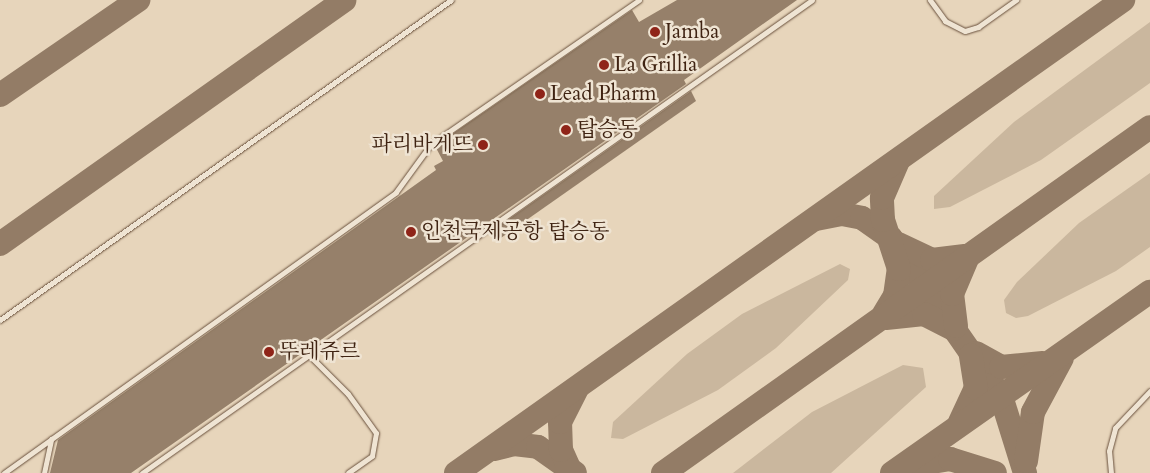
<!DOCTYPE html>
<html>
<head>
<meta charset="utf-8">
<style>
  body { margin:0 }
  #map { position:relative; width:1150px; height:473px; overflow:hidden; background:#e7d5bb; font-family:Cardo,"Noto Serif KR",serif }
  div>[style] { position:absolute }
  .green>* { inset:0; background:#cab79e }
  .taxiway>* { height:24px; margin:-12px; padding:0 12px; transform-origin:12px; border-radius:12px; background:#937c66 }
  .building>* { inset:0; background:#96806a }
  .roads { filter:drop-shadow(0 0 1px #69503c) drop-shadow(0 0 1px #69503c) }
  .service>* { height:5px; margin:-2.5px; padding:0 2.5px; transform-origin:2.5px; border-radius:2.5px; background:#efe4d3 }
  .dots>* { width:14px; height:14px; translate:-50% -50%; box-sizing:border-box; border:2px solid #efe4d3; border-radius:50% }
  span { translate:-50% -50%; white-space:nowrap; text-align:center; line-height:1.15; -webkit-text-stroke:5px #efe4d3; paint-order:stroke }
  .poi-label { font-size:21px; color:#3f2312 }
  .left { translate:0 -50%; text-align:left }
  .right { translate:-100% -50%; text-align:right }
</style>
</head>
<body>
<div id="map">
  <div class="green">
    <i style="clip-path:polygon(1150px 22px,1150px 83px,1041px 160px,950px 207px,934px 209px,934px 196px,1014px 122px)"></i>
    <i style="clip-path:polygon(1150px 173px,1150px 247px,1116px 271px,1028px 316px,1016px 318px,1006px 313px,1004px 300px,1017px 282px,1079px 223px)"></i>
    <i style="clip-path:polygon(840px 264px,850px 269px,848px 280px,776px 348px,718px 390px,623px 439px,611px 438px,613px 422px,687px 354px,742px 314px)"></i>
    <i style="clip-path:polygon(903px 365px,923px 368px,926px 387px,831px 473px,733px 473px,812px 412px)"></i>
  </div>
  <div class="taxiway">
    <i style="left:0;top:95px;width:168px;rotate:-34.5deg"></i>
    <i style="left:816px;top:219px;width:26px;rotate:-11deg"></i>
    <i style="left:842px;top:214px;width:20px;rotate:11deg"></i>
    <i style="left:862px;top:218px;width:35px;rotate:35deg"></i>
    <i style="left:891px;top:238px;width:193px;rotate:55.2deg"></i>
    <i style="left:1001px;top:396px;width:81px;rotate:72.7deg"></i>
    <i style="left:0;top:244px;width:422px;rotate:-35.3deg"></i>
    <i style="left:898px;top:244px;width:38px;rotate:25deg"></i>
    <i style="left:932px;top:260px;width:33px;rotate:-7deg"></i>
    <i style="left:884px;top:314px;width:21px;rotate:-59deg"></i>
    <i style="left:895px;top:296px;width:27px;rotate:-82deg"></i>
    <i style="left:899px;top:269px;width:52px;rotate:-108.1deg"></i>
    <i style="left:883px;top:220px;width:22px;rotate:-93deg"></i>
    <i style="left:882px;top:198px;width:40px;rotate:-66.6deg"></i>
    <i style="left:886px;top:318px;width:38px;rotate:-6deg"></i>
    <i style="left:924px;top:314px;width:33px;rotate:27deg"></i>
    <i style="left:956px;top:326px;width:32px;rotate:-97deg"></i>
    <i style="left:952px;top:294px;width:38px;rotate:-67deg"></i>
    <i style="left:976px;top:353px;width:29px;rotate:29deg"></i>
    <i style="left:1001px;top:367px;width:42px;rotate:-5.4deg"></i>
    <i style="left:960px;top:422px;width:38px;rotate:-65deg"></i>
    <i style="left:976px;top:388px;width:33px;rotate:-99deg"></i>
    <i style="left:494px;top:449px;width:21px;rotate:-14deg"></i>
    <i style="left:514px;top:444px;width:24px;rotate:7deg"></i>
    <i style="left:538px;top:447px;width:45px;rotate:35.1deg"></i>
    <i style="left:1026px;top:461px;width:49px;rotate:-81.9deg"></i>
    <i style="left:1033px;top:412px;width:61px;rotate:-61.8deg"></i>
    <i style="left:908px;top:466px;width:43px;rotate:-9.5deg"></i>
    <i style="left:950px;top:459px;width:47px;rotate:17.3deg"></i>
    <i style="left:569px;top:468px;width:20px;rotate:-114deg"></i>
    <i style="left:561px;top:450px;width:28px;rotate:-92deg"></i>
    <i style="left:560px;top:422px;width:36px;rotate:-63deg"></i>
    <i style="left:456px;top:473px;width:818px;rotate:-35.34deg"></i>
    <i style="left:663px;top:473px;width:597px;rotate:-35.39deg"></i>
    <i style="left:892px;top:473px;width:315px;rotate:-35.1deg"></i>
  </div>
  <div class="building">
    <i style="clip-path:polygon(677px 0,797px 0,684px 80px,686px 84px,131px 473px,50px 473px,58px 440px,436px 170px,434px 166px,443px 161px,435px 146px,632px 10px,639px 22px)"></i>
    <i style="clip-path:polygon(691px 91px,696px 101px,498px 240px,492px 231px)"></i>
  </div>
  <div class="roads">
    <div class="service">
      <i style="left:930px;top:0;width:26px;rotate:54deg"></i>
      <i style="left:945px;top:21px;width:22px;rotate:27deg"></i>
      <i style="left:965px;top:31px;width:14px;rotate:-17deg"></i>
      <i style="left:978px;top:27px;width:47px;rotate:-35.4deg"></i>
      <i style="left:0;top:320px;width:553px;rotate:-35.36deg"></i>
      <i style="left:309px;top:355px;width:55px;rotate:45deg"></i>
      <i style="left:348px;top:394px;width:48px;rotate:54.3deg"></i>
      <i style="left:376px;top:433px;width:23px;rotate:100deg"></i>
      <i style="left:372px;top:456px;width:29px;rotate:145deg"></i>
      <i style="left:4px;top:473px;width:482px;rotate:-35.6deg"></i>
      <i style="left:396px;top:192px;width:59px;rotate:-53.9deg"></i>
      <i style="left:431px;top:144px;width:253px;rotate:-34.7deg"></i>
      <i style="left:44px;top:473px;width:35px;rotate:-78deg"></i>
      <i style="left:142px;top:473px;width:820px;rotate:-35.22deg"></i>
      <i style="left:1111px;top:473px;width:22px;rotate:-95deg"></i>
      <i style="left:1109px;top:451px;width:24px;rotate:-75deg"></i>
      <i style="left:1115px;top:428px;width:51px;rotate:-46.6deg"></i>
    </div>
  </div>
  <div class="dots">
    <i style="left:655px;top:32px;background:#8f2418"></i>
    <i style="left:604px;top:65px;background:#8f2418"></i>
    <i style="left:540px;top:94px;background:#8f2418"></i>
    <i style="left:566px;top:130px;background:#8f2418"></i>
    <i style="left:483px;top:145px;background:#8f2418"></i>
    <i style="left:411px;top:232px;background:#8f2418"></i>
    <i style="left:269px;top:352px;background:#8f2418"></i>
  </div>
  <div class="poi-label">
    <span class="left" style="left:665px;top:32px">Jamba</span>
    <span class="left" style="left:614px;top:65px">La Grillia</span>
    <span class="left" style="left:550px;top:94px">Lead Pharm</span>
    <span class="left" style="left:577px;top:130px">탑승동</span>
    <span class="right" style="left:473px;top:145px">파리바게뜨</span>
    <span class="left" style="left:421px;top:232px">인천국제공항 탑승동</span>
    <span class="left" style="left:279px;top:352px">뚜레쥬르</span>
  </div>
</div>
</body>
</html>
